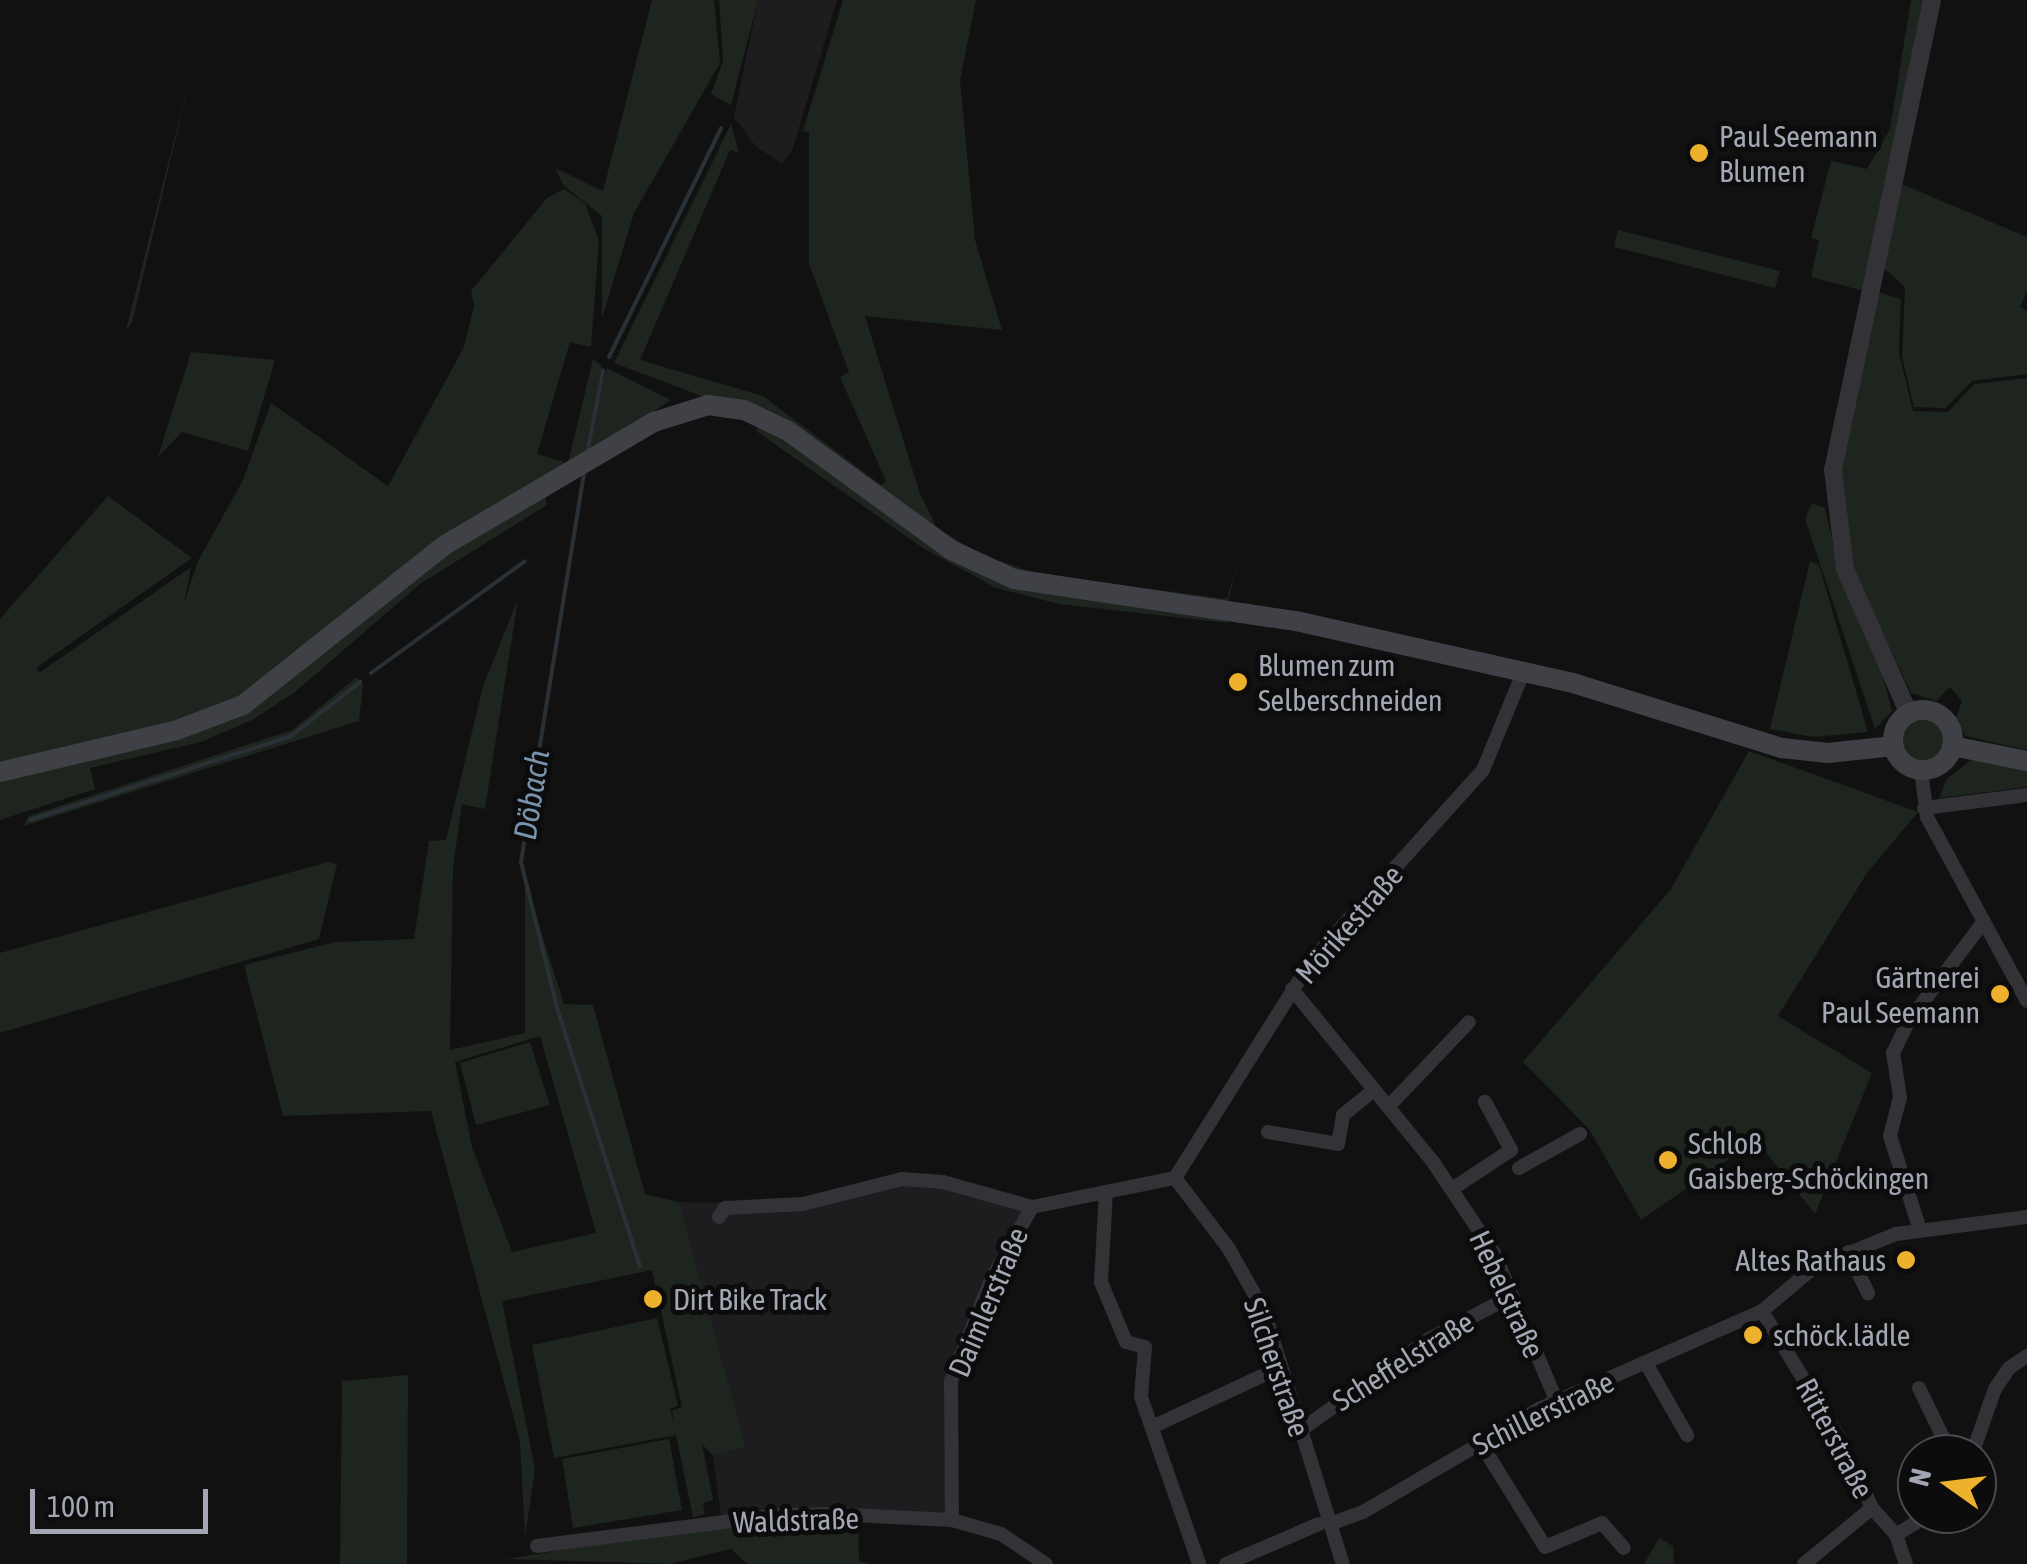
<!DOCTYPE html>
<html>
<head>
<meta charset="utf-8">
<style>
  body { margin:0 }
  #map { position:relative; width:2027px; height:1564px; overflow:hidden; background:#111112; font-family:"Asap Condensed",sans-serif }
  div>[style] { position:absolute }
  .built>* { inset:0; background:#1d1d1f }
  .green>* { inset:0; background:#1d251e }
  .round { border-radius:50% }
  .stream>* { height:4px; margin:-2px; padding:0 2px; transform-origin:2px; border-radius:2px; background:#293137 }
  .minor>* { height:14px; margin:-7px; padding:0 7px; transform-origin:7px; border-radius:7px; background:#323237 }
  .tertiary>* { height:18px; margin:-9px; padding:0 9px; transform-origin:9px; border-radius:9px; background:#323237 }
  .secondary>* { height:20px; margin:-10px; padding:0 10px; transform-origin:10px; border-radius:10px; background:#404147 }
  .secondary>.ring { margin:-10px; padding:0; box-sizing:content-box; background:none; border:20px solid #404147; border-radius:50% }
  .dots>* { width:28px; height:28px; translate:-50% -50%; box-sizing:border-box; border:5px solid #0c0c0d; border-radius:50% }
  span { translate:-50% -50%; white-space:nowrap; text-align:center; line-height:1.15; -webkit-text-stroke:10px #0c0c0d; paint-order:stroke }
  .poi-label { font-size:30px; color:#a2a7b3 }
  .left { translate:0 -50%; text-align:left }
  .right { translate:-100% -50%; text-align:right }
  .street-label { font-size:30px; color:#a2a7b3 }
  .water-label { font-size:32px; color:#7994ae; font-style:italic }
  .north { position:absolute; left:1897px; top:1434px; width:100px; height:100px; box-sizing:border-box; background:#0c0c0d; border:2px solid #484a4f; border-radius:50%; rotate:284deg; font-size:28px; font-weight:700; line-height:40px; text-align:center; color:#a2a7b3 }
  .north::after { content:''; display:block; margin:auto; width:35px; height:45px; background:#eeb12d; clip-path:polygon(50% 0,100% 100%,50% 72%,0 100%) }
  .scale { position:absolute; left:30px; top:1489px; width:178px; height:45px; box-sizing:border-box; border:5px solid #a2a7b3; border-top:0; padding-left:12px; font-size:30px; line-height:35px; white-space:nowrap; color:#a2a7b3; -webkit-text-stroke:8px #0c0c0d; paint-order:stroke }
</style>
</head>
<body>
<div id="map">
  <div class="built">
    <i style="clip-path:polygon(758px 0,837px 0,792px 151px,782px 163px,756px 147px,734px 117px)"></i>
    <i style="clip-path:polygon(902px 1179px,1032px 1207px,951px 1381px,952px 1520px,722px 1523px,713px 1456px,746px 1445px,679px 1202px,803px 1204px)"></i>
  </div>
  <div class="green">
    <i style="clip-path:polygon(652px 0,714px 0,720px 63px,634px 213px,602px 318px,602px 216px,564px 186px,555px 168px,603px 191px)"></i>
    <i style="clip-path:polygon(719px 0,758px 0,731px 105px,711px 94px,723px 61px)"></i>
    <i style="clip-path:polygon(843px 0,976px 0,960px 80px,975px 240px,1002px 330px,865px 316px,920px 494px,937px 528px,982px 555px,1038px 574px,1227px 599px,1238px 560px,1228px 602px,1045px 581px,979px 560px,805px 435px,614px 363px,731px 124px,739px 153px,730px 150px,640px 360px,763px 396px,881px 485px,886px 481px,840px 377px,849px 372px,809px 264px,809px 132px,803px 131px)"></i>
    <i style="clip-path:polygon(1911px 0,1932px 0,1897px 182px,2027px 237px,2027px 290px,2020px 307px,2027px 311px,2027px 374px,1972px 381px,1946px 408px,1914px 407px,1902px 356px,1905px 287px,1878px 263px,1871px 293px,1811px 277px,1819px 240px,1811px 238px,1831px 161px,1867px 169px,1890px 129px)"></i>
    <i style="clip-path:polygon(193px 65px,132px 323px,126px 330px)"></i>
    <i style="clip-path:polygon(564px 189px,585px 203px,599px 241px,591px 347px,570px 342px,537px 454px,564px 462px,563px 469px,224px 708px,0 766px,0 619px,108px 496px,192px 558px,37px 667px,39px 673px,191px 567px,184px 603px,198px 561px,243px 480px,271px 403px,388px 486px,464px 347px,474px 306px,471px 291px,547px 198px)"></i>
    <i style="clip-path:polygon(1618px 230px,1780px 271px,1775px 288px,1614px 247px)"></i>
    <i style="clip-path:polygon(1878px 292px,1901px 299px,1899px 353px,1913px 411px,1948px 412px,1974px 384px,2027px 378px,2027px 750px,1966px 736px,1955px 720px,1962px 701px,1950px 687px,1936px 701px,1911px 693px,1852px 567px,1839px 474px)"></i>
    <i style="clip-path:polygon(191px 352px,275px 360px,248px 451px,182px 432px,158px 457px)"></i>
    <i style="clip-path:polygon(593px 359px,602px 366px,585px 456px,567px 467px)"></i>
    <i style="clip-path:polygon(607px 368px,671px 400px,590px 453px,591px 424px)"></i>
    <i style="clip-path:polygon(762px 417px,977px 565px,1229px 615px,1228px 623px,1059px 604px,996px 588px,923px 548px,756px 431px)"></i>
    <i style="clip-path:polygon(545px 496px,547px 505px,420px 584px,295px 692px,252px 720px,201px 742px,90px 768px,95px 789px,0 820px,0 777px,199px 730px,397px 585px)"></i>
    <i style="clip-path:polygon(1812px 503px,1825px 508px,1840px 575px,1883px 677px,1892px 711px,1875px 729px,1805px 519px)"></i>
    <i style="clip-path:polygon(1810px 561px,1819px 565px,1868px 732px,1813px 737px,1770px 729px)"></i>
    <i style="clip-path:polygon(evenodd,518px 599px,485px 809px,462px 804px,453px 867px,450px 1050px,525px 1033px,525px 881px,564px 1004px,593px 1005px,645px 1194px,679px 1202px,746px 1446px,713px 1456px,702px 1444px,713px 1500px,703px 1503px,705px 1514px,693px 1517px,676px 1435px,554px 1458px,532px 1345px,657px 1318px,678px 1406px,670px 1409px,675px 1425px,672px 1411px,682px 1407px,652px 1270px,502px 1301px,535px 1469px,525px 1538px,520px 1441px,431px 1111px,283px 1116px,244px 965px,335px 942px,414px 939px,429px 841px,446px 840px,483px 686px,518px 599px,540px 1036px,596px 1233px,512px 1252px,472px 1147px,455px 1062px,540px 1036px)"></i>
    <i style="clip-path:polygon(357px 677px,363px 686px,359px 721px,23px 826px,29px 816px,292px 730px)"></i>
    <i class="round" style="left:1900px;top:717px;width:46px;height:46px"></i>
    <i style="clip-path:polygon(1749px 751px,1918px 812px,1867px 873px,1778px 1016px,1872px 1073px,1815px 1214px,1756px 1140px,1641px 1220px,1589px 1129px,1523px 1062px,1671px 889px)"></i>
    <i style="clip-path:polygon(1971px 760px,2027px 769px,2027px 787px,1939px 798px,1947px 779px)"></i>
    <i style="clip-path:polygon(328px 862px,337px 864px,319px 939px,0 1033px,0 953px)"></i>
    <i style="clip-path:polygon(530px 1042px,550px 1105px,476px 1125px,460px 1063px)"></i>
    <i style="clip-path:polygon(408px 1375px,407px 1564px,340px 1564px,342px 1381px)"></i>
    <i style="clip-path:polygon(669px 1439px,682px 1510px,573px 1528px,562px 1459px)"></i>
    <i style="clip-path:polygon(779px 1515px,858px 1516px,859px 1561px,871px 1564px,747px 1564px,731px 1549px,670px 1564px,506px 1559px)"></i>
    <i style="clip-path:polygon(1659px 1538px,1673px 1546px,1674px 1564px,1644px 1564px)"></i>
  </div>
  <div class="stream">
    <i style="left:609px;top:357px;width:255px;rotate:-63.9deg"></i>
    <i style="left:587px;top:454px;width:85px;rotate:-79.1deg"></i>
    <i style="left:584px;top:473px;width:394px;rotate:99.2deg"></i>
    <i style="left:521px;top:862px;width:154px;rotate:76.1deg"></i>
    <i style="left:558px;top:1011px;width:268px;rotate:72.2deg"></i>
    <i style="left:371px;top:673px;width:190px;rotate:-36deg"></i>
    <i style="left:30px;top:820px;width:274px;rotate:-17.8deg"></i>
    <i style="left:291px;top:736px;width:88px;rotate:-38deg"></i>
  </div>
  <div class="minor">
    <i style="left:1921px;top:770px;width:47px;rotate:82.7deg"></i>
    <i style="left:1927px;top:817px;width:209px;rotate:61.5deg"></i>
    <i style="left:1924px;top:808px;width:104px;rotate:-7.2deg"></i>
    <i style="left:1292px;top:989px;width:223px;rotate:50.8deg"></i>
    <i style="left:1433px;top:1162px;width:110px;rotate:56.2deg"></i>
    <i style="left:1494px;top:1253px;width:162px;rotate:67.1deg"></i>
    <i style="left:1388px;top:1107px;width:117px;rotate:-46.4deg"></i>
    <i style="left:1268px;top:1132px;width:71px;rotate:9.7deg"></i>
    <i style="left:1338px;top:1144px;width:29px;rotate:-80deg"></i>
    <i style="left:1343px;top:1115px;width:38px;rotate:-39deg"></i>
    <i style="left:1519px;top:1168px;width:70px;rotate:-29.1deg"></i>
    <i style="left:1175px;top:1178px;width:256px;rotate:-57.9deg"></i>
    <i style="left:1311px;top:961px;width:257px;rotate:-48deg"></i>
    <i style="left:1483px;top:770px;width:105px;rotate:-67.6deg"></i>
    <i style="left:1175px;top:1178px;width:89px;rotate:52.7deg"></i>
    <i style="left:1229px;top:1249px;width:71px;rotate:60.6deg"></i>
    <i style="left:1264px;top:1311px;width:265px;rotate:72.7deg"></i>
    <i style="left:1452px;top:1189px;width:71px;rotate:-33.5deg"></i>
    <i style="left:1511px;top:1150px;width:55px;rotate:-118.4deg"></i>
    <i style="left:1106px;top:1192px;width:90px;rotate:93.2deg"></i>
    <i style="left:1101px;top:1282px;width:65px;rotate:67.4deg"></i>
    <i style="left:1126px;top:1342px;width:20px;rotate:15deg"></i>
    <i style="left:1145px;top:1347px;width:50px;rotate:94.6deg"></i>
    <i style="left:1141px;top:1397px;width:177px;rotate:70.8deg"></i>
    <i style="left:719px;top:1217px;width:11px;rotate:-56deg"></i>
    <i style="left:725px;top:1208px;width:78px;rotate:-2.9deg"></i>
    <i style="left:803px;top:1204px;width:102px;rotate:-14.2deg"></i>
    <i style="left:902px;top:1179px;width:41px;rotate:4.2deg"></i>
    <i style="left:943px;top:1182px;width:92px;rotate:15.7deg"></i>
    <i style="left:1032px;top:1207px;width:146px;rotate:-11.5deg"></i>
    <i style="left:1920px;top:1230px;width:99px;rotate:-107.7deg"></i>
    <i style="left:1890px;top:1136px;width:40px;rotate:-75.6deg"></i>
    <i style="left:1900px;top:1097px;width:45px;rotate:-99deg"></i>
    <i style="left:1893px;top:1053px;width:34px;rotate:-64deg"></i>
    <i style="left:1908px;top:1022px;width:126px;rotate:-53deg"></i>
    <i style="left:1848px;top:1252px;width:46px;rotate:64deg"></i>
    <i style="left:1762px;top:1311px;width:146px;rotate:58.7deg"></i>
    <i style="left:1838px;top:1436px;width:80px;rotate:64.7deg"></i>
    <i style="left:1872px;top:1508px;width:36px;rotate:48deg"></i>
    <i style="left:1896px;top:1535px;width:31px;rotate:71deg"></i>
    <i style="left:1647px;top:1365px;width:81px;rotate:60.3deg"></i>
    <i style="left:1919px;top:1388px;width:73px;rotate:64.1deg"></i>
    <i style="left:1152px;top:1427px;width:140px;rotate:-24.9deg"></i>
    <i style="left:1298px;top:1432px;width:161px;rotate:-35.4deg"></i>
    <i style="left:1429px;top:1339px;width:93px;rotate:-27.4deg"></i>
    <i style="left:1480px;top:1442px;width:123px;rotate:58.2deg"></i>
    <i style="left:1545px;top:1547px;width:62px;rotate:-22.8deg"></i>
    <i style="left:1602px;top:1523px;width:33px;rotate:49deg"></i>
    <i style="left:1972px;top:1454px;width:69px;rotate:-70.5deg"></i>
    <i style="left:1995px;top:1389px;width:25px;rotate:-56deg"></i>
    <i style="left:2009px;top:1368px;width:22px;rotate:-34deg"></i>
    <i style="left:952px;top:1520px;width:139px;rotate:-90.4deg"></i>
    <i style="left:951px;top:1381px;width:109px;rotate:-68.4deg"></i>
    <i style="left:991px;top:1280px;width:84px;rotate:-60.7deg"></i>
    <i style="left:1330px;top:1524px;width:35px;rotate:-20deg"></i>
    <i style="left:1363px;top:1512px;width:204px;rotate:-30.3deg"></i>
    <i style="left:1539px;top:1409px;width:244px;rotate:-23.7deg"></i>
    <i style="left:1762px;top:1311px;width:67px;rotate:-40.1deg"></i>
    <i style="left:1813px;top:1268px;width:90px;rotate:-22.3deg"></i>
    <i style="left:1896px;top:1234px;width:132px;rotate:-7.4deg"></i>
    <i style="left:1896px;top:1535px;width:40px;rotate:-32deg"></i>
    <i style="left:537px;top:1546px;width:244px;rotate:-7.3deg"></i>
    <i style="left:779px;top:1515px;width:53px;rotate:-1.1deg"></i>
    <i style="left:832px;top:1514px;width:120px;rotate:2.9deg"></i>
    <i style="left:952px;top:1520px;width:51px;rotate:15.9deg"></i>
    <i style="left:1001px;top:1534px;width:54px;rotate:33.7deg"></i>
    <i style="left:1226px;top:1564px;width:101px;rotate:-23.3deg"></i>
    <i style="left:1804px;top:1564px;width:88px;rotate:-39.5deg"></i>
  </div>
  <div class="tertiary">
    <i style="left:1909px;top:714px;width:158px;rotate:-113.8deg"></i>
    <i style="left:1845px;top:569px;width:100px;rotate:-96.9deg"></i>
    <i style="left:1833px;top:470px;width:480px;rotate:-78.1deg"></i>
  </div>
  <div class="secondary">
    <i class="ring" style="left:1893px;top:710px;width:40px;height:40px"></i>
    <i style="left:1952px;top:746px;width:76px;rotate:11.3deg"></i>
    <i style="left:0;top:772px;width:182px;rotate:-13.3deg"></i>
    <i style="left:177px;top:730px;width:71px;rotate:-20.7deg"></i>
    <i style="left:243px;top:705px;width:258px;rotate:-38.4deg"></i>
    <i style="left:445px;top:545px;width:243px;rotate:-30.5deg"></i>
    <i style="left:654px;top:422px;width:57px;rotate:-17.5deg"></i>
    <i style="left:708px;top:405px;width:36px;rotate:8deg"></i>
    <i style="left:744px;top:410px;width:49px;rotate:25.5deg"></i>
    <i style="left:788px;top:431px;width:202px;rotate:36.1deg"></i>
    <i style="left:951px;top:550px;width:69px;rotate:24.7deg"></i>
    <i style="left:1014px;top:579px;width:285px;rotate:8.5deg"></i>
    <i style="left:1296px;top:621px;width:284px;rotate:12.6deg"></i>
    <i style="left:1573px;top:683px;width:219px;rotate:17.3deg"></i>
    <i style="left:1782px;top:748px;width:46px;rotate:6.2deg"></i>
    <i style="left:1828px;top:753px;width:66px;rotate:-6.1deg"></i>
  </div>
  <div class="dots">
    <i style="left:1699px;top:153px;background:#eeb12d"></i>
    <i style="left:1238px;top:682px;background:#eeb12d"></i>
    <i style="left:2000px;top:994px;background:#eeb12d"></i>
    <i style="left:1668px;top:1160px;background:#eeb12d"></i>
    <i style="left:1906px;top:1260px;background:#eeb12d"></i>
    <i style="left:653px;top:1299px;background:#eeb12d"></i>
    <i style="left:1753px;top:1335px;background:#eeb12d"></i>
  </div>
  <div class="poi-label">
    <span class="left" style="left:1719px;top:153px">Paul Seemann<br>Blumen</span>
    <span class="left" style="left:1258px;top:682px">Blumen zum<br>Selberschneiden</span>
    <span class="right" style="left:1980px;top:994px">Gärtnerei<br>Paul Seemann</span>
    <span class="left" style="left:1688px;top:1160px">Schloß<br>Gaisberg-Schöckingen</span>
    <span class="right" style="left:1886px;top:1260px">Altes Rathaus</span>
    <span class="left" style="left:673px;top:1299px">Dirt Bike Track</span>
    <span class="left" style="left:1773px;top:1335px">schöck.lädle</span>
  </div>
  <div class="street-label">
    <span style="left:1349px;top:924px;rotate:-49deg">Mörikestraße</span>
    <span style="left:1507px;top:1294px;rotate:65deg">Hebelstraße</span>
    <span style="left:988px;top:1302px;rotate:-67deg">Daimlerstraße</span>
    <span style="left:1403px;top:1361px;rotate:-32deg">Scheffelstraße</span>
    <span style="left:1277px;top:1367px;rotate:71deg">Silcherstraße</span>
    <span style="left:1543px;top:1413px;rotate:-26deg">Schillerstraße</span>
    <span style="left:1835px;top:1438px;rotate:62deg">Ritterstraße</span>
    <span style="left:796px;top:1520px;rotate:-2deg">Waldstraße</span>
  </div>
  <div class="water-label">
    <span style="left:532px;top:795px;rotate:-81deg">Döbach</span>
  </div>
  <div class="north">N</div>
  <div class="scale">100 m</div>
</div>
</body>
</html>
